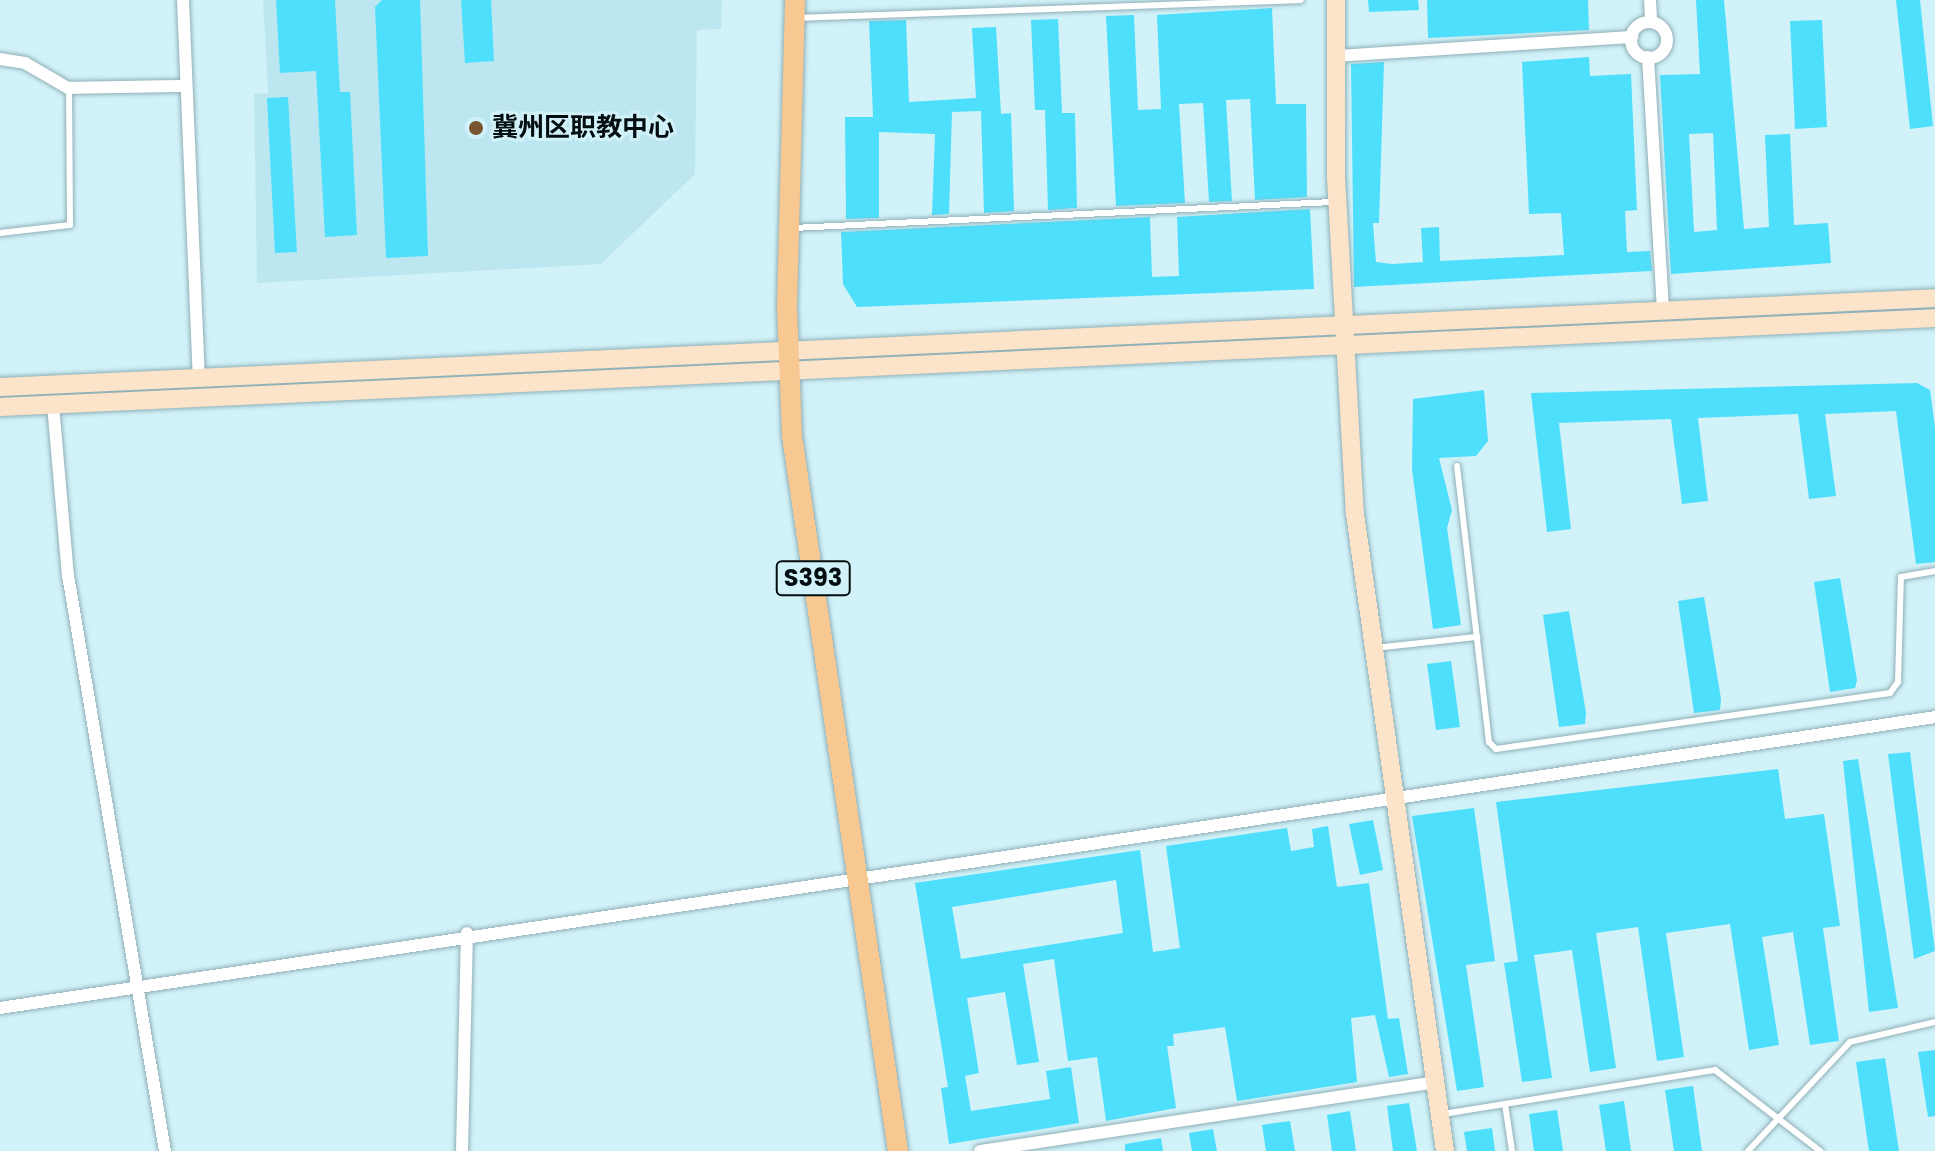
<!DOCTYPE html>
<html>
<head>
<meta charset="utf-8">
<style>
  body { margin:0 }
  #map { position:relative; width:1935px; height:1151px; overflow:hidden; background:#d1f2f9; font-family:Poppins,"Noto Sans SC",sans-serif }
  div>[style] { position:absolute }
  .built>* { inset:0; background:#bde7f0 }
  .building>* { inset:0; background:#4edffc }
  .roads { filter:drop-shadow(0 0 2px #90afb6) drop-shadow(0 0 2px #90afb6) }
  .lane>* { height:6px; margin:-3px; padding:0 3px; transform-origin:3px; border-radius:3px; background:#fff }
  .street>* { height:12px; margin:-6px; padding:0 6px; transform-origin:6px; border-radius:6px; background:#fff }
  .street>.ring { margin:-6px; padding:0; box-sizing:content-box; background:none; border:12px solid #fff; border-radius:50% }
  .secondary>* { height:18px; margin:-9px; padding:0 9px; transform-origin:9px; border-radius:9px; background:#fbe4c9 }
  .primary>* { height:20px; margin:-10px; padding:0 10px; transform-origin:10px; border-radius:10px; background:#f7c892 }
  .dots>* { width:22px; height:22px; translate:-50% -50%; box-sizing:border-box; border:4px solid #d1f2f9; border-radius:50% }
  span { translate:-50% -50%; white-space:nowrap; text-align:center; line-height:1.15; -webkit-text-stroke:6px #d1f2f9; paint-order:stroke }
  .shield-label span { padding:2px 6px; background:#d1f2f9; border:2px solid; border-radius:6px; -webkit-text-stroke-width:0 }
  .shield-label { font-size:24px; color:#040e10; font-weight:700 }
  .poi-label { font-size:26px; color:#040e10; font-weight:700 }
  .left { translate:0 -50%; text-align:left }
</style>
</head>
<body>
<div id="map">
  <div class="built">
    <i style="clip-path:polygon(263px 0,722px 0,721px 29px,697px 30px,695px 174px,601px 264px,257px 283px,254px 94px,268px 93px)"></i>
  </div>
  <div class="building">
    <i style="clip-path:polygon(276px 0,335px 0,340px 92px,350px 92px,357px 235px,325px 237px,316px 71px,280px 73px)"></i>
    <i style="clip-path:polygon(382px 0,420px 0,428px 256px,386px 258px,375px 7px)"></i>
    <i style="clip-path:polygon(461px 0,491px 0,494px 61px,465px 63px)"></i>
    <i style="clip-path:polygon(1368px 0,1418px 0,1419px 10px,1369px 12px)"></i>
    <i style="clip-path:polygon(1427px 0,1588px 0,1589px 30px,1428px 38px)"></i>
    <i style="clip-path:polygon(evenodd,1696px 0,1724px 0,1744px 229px,1769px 227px,1765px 135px,1790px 134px,1794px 225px,1828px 223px,1831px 263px,1671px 274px,1660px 75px,1700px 74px,1696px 0,1713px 133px,1717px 230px,1694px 232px,1689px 134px,1713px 133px)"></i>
    <i style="clip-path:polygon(1896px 0,1920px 0,1933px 126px,1910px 129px)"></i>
    <i style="clip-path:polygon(1272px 8px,1276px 104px,1306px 104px,1307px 197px,1255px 200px,1250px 99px,1226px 100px,1232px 201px,1209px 202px,1203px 103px,1179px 104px,1185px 203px,1116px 206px,1106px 16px,1134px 15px,1138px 110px,1161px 109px,1157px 15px)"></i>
    <i style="clip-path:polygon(1058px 19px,1062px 113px,1075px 113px,1077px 208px,1048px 210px,1045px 110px,1035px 110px,1031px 20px)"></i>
    <i style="clip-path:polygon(906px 20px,909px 102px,976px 98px,972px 28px,996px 27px,1001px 114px,1011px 113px,1014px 211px,984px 213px,981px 111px,952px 112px,949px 214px,932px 215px,935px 134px,879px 132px,879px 218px,846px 219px,845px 117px,873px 117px,869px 21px)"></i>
    <i style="clip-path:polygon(1822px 20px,1827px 127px,1795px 129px,1790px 21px)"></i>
    <i style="clip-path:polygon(1589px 57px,1590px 76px,1631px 74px,1637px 210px,1625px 211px,1627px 252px,1650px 251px,1652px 271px,1354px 287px,1351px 64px,1384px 62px,1379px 223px,1373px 223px,1376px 262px,1392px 264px,1423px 262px,1421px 228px,1439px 227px,1440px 261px,1564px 255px,1561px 213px,1529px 214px,1522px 62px)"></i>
    <i style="clip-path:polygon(288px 97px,297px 252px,275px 253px,267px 98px)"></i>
    <i style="clip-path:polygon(1310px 209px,1314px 289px,857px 307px,843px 284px,841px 232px,1150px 217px,1152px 277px,1179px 276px,1177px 217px)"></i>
    <i style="clip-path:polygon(1917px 383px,1930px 390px,1935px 428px,1935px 562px,1916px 564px,1896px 411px,1825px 414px,1836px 496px,1809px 499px,1798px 414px,1698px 418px,1708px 501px,1682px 504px,1671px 419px,1559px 423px,1571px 529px,1547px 532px,1531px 393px)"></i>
    <i style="clip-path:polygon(1484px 390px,1488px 441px,1476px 456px,1439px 458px,1452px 510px,1447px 528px,1461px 625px,1433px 629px,1412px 469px,1413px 399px)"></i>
    <i style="clip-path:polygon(1840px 578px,1857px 680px,1855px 688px,1830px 692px,1814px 582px)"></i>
    <i style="clip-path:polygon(1704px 597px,1721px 699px,1720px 710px,1694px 713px,1678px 601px)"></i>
    <i style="clip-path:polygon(1569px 611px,1586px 713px,1585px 724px,1559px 727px,1543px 615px)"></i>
    <i style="clip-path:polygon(1451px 661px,1460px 727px,1436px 730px,1427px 664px)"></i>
    <i style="clip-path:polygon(1910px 752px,1935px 951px,1914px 959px,1888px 754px)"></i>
    <i style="clip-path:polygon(1858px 759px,1898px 1008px,1869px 1012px,1843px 761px)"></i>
    <i style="clip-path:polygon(1778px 769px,1785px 819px,1824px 814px,1840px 926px,1823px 928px,1839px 1041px,1810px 1045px,1793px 932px,1762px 937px,1779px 1045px,1749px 1050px,1730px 924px,1666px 933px,1684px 1057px,1657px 1061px,1638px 927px,1596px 933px,1616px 1068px,1590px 1072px,1572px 950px,1534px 955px,1552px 1078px,1522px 1082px,1504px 963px,1518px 961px,1496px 802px)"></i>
    <i style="clip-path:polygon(1474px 808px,1495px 961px,1466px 965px,1484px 1087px,1457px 1091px,1412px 816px)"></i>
    <i style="clip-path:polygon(1373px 820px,1383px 870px,1360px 875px,1349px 824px)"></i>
    <i style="clip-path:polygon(evenodd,1328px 826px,1337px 887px,1369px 883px,1388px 1019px,1399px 1018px,1408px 1074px,1389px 1077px,1375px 1015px,1351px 1018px,1357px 1082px,1237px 1101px,1225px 1027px,1173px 1034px,1174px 1046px,1167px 1046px,1176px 1108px,1106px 1121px,1097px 1057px,1068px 1061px,1054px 959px,1023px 964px,1039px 1062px,1017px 1065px,1005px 992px,967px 998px,979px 1073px,965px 1076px,971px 1111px,1050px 1099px,1046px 1071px,1071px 1067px,1079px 1123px,949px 1144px,941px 1088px,948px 1087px,915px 883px,1140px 850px,1153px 952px,1180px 948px,1166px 846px,1287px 828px,1291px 851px,1314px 847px,1312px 829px,1328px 826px,1116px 880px,1123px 933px,961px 959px,952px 907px,1116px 880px)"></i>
    <i style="clip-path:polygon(1935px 1050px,1935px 1116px,1928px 1117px,1918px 1052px)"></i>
    <i style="clip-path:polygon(1885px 1058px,1899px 1151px,1869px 1151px,1856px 1062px)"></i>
    <i style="clip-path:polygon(1693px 1086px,1702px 1151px,1674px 1151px,1665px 1090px)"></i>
    <i style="clip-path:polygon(1624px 1101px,1631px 1151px,1606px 1151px,1599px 1105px)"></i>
    <i style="clip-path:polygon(1409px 1103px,1417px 1151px,1393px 1151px,1387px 1106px)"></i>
    <i style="clip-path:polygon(1557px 1110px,1563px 1151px,1534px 1151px,1529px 1114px)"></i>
    <i style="clip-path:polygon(1350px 1111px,1356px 1151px,1332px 1151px,1327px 1115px)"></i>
    <i style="clip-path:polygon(1290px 1121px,1295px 1151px,1266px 1151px,1262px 1125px)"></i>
    <i style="clip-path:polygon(1492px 1128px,1495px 1151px,1467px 1151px,1464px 1132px)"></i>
    <i style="clip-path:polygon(1213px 1129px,1217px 1151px,1192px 1151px,1189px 1133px)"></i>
    <i style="clip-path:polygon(1161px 1138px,1163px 1151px,1125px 1151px,1125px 1144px)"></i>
  </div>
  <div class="roads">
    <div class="lane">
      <i style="left:798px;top:18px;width:503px;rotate:-2.05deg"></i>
      <i style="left:793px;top:228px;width:541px;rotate:-2.76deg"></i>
      <i style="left:0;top:233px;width:70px;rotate:-6.5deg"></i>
      <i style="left:70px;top:225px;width:137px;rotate:-90.4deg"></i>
      <i style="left:1457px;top:466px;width:278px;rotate:83.4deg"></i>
      <i style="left:1489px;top:742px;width:10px;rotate:45deg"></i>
      <i style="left:1496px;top:749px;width:398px;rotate:-8.1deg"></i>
      <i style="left:1890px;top:693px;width:14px;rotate:-54deg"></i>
      <i style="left:1898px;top:682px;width:105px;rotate:-88.4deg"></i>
      <i style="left:1901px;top:577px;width:35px;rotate:-10deg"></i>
      <i style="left:1375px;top:648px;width:103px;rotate:-6.2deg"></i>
      <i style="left:1505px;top:1104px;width:48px;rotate:81.5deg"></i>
      <i style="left:1443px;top:1114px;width:276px;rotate:-9.2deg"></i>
      <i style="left:1715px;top:1070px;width:133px;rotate:37.6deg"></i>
      <i style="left:1748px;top:1151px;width:149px;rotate:-46.9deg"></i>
      <i style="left:1850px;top:1042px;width:87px;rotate:-13.2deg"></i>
    </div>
    <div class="street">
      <i style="left:183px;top:0;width:378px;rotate:87.6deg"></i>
      <i style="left:1650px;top:0;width:22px;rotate:87deg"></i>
      <i class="ring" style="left:1631px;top:22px;width:24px;height:24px"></i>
      <i style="left:1336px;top:56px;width:297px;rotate:-3.7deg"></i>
      <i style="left:1648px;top:57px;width:253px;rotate:86.6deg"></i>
      <i style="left:0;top:59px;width:25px;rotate:9deg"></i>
      <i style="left:25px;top:63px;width:50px;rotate:30.2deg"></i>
      <i style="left:68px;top:88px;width:118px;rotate:-1deg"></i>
      <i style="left:53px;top:405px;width:171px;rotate:85deg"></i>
      <i style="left:68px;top:575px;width:584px;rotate:80.44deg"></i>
      <i style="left:0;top:1008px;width:1957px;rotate:-8.55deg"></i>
      <i style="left:462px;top:1151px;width:218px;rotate:-88.7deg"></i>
      <i style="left:980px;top:1151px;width:459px;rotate:-8.6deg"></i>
    </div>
    <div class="secondary">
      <i style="left:1336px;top:0;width:177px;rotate:90deg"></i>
      <i style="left:1336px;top:177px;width:338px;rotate:86.8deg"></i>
      <i style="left:1355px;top:514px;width:643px;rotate:81.96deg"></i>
      <i style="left:0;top:387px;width:1937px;rotate:-2.63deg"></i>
      <i style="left:0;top:407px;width:1937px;rotate:-2.63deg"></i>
    </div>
    <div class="primary">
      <i style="left:795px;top:0;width:306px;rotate:91.5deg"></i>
      <i style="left:787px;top:306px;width:130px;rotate:87.8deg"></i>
      <i style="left:792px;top:436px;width:723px;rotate:81.57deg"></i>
    </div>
  </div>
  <div class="dots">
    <i style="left:476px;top:128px;background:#79562f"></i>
  </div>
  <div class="shield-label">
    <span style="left:813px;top:578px">S393</span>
  </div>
  <div class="poi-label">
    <span class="left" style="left:492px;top:128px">冀州区职教中心</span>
  </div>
</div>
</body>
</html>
